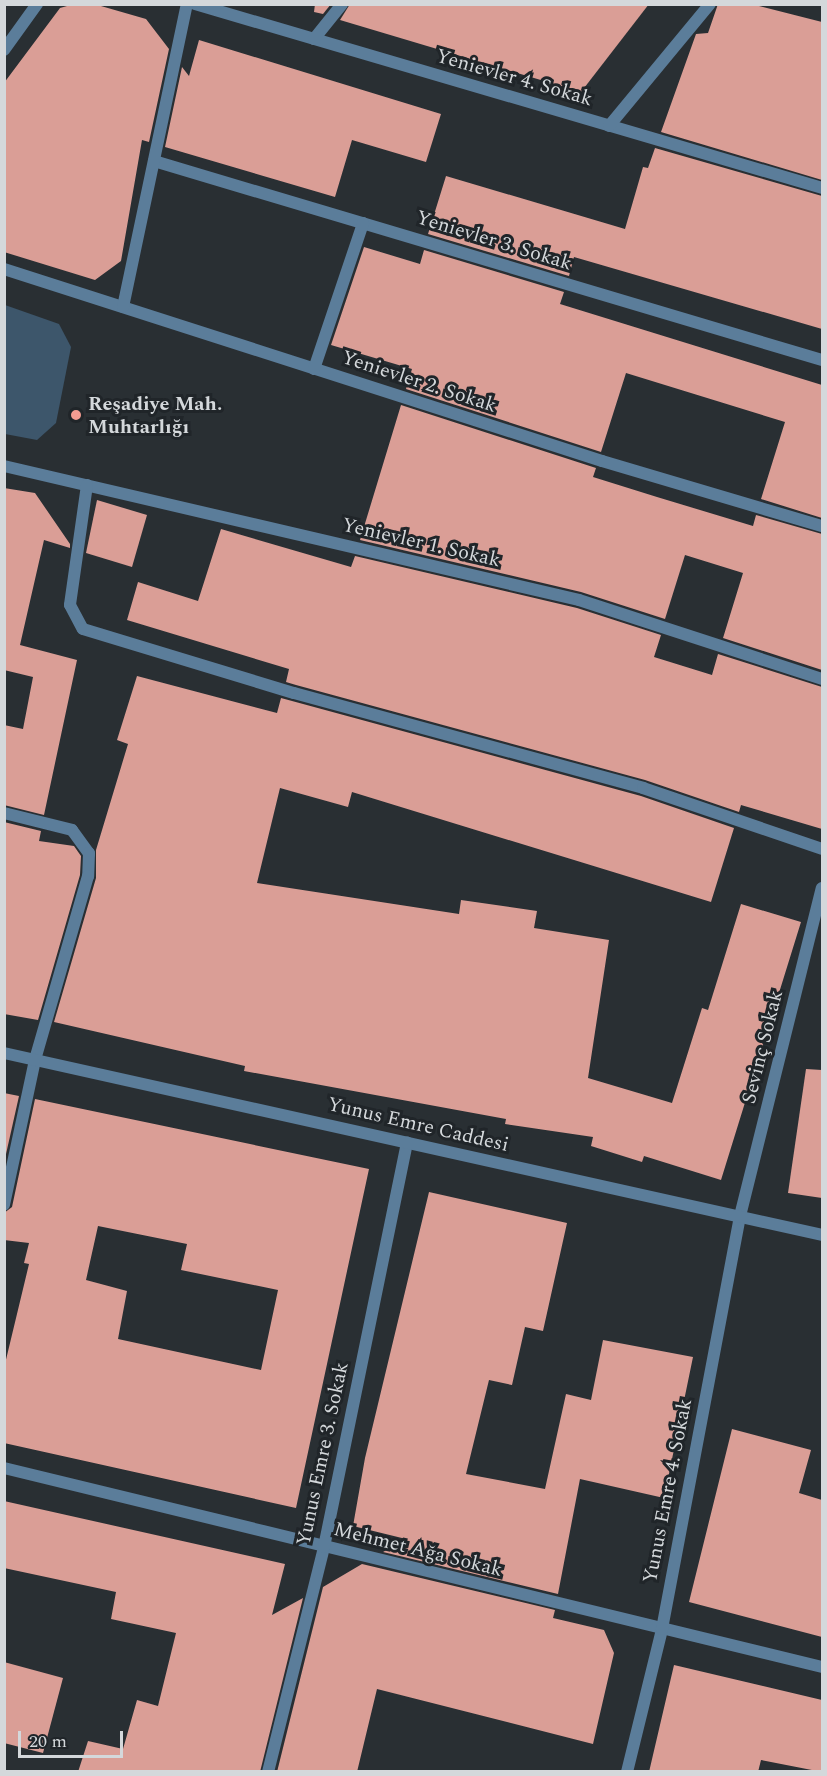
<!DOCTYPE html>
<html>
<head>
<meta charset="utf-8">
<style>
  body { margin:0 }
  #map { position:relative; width:827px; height:1776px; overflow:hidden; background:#292f33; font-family:Spectral,serif }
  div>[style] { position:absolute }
  .green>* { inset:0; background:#3d566b }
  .building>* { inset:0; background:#da9e96 }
  .minor>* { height:12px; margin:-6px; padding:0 6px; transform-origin:6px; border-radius:6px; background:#5b7d9a }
  .tertiary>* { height:12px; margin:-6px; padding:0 6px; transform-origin:6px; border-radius:6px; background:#5b7d9a }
  .dots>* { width:16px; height:16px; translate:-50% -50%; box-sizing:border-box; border:3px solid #202529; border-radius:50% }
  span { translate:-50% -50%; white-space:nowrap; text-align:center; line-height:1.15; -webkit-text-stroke:6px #202529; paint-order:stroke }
  .street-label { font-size:20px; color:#d4d8db }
  .poi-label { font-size:20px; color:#d4d8db; font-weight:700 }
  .left { translate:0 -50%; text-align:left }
  .frame { position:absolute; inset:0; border:6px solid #d4d8db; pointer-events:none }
  .scale { position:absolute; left:18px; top:1731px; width:105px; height:27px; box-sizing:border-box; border:3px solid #d4d8db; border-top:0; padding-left:8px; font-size:18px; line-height:21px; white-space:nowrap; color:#d4d8db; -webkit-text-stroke:4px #202529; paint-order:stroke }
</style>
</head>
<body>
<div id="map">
  <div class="green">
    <i style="clip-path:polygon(5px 305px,59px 324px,71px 347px,56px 423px,37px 440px,5px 434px)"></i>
  </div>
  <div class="building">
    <i style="clip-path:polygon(74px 4px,94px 4px,146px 19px,169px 49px,149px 142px,142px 140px,121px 261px,95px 280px,4px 252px,4px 83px,60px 8px)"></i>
    <i style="clip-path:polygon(315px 4px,331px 4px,323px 14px,314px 12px)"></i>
    <i style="clip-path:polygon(350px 4px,649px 4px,581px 92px,340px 20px)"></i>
    <i style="clip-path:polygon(718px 4px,751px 4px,822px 22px,822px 180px,661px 132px,696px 34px,708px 33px)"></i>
    <i style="clip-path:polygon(199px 40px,441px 114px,426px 162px,352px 140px,335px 197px,165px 147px,182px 67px,189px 76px)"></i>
    <i style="clip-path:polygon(655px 148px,822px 196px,822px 329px,574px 257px,569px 276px,428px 234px,446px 176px,625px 229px,643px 167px,648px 168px)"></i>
    <i style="clip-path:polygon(364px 247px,420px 264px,424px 250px,564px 292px,560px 304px,822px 385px,822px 518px,761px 499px,785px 422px,626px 373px,601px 452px,406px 389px,412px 369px,331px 345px)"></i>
    <i style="clip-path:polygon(401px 405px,596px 468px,593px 477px,657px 497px,753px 526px,756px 515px,822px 534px,822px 670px,723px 638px,743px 573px,685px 555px,665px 619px,581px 592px,360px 540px)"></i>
    <i style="clip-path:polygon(4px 488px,35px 493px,70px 544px,70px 548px,44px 540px,20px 645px,77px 660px,44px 815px,4px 805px,4px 725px,23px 729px,33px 677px,4px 670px)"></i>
    <i style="clip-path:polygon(97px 500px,147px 515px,132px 567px,86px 553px)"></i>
    <i style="clip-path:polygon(221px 529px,351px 567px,355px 556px,577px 608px,661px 635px,654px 657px,712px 675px,718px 654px,822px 687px,822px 829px,741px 805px,739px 812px,645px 780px,296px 685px,286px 682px,289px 669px,127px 620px,138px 582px,198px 601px)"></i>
    <i style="clip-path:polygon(137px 676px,277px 713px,281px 698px,641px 796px,734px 828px,711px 902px,352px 792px,348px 807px,280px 788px,257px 883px,459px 914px,461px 900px,537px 911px,534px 928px,609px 940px,588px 1078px,672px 1103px,702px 1008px,708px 1010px,741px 904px,801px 922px,721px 1180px,644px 1156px,642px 1162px,591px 1146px,593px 1137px,505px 1124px,506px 1119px,244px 1071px,245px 1066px,54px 1022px,96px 878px,96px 850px,128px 744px,117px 740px)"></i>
    <i style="clip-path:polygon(4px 822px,41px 831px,39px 841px,74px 846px,81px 856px,80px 875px,38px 1020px,4px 1014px)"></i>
    <i style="clip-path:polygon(806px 1069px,822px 1070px,822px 1198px,788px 1193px)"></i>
    <i style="clip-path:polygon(4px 1093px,19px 1096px,4px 1163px)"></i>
    <i style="clip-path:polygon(evenodd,35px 1099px,369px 1169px,296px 1508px,4px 1443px,4px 1368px,29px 1264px,24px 1263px,29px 1243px,4px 1240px,4px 1213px,12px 1207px,35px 1099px,98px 1226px,187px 1244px,181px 1270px,278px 1290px,261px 1370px,118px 1339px,127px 1291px,86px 1280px,98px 1226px)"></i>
    <i style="clip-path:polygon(429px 1192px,567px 1223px,543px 1331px,525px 1327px,512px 1385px,489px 1380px,466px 1474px,545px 1489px,566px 1394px,591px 1400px,603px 1340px,693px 1357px,664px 1498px,580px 1479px,558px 1594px,383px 1552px,406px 1539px,353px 1526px,365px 1458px)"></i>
    <i style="clip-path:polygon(732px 1429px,811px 1450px,799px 1493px,822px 1500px,822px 1637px,689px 1602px)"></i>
    <i style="clip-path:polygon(4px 1501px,285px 1564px,272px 1615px,303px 1598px,260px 1772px,78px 1772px,88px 1741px,123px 1749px,137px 1700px,158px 1706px,176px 1633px,111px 1619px,116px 1592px,4px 1568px)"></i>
    <i style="clip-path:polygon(362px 1564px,555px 1610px,553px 1618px,604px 1630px,614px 1653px,593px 1744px,377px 1689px,357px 1772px,277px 1772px,323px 1587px)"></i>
    <i style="clip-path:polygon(4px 1662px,63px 1678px,43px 1753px,4px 1743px)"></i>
    <i style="clip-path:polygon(674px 1665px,822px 1700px,822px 1772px,761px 1760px,758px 1772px,649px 1772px)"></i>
  </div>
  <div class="minor">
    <i style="left:195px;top:4px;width:653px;rotate:16.35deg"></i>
    <i style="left:314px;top:39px;width:45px;rotate:-51.3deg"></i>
    <i style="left:4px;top:50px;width:57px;rotate:-54.3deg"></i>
    <i style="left:609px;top:126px;width:158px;rotate:-50.4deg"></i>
    <i style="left:154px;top:161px;width:697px;rotate:16.59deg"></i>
    <i style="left:4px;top:269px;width:628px;rotate:17.8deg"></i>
    <i style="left:602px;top:461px;width:229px;rotate:16.5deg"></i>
    <i style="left:123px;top:307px;width:310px;rotate:-78.1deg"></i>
    <i style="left:314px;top:369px;width:154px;rotate:-71.4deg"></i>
    <i style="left:4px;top:466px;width:590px;rotate:13.12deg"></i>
    <i style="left:579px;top:600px;width:256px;rotate:18deg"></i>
    <i style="left:87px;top:485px;width:121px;rotate:98.1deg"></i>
    <i style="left:70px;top:605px;width:27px;rotate:62deg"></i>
    <i style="left:83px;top:629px;width:220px;rotate:16.9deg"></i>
    <i style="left:294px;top:693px;width:362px;rotate:15.2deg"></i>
    <i style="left:643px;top:788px;width:189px;rotate:18.8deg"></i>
    <i style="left:4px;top:813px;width:70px;rotate:14deg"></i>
    <i style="left:72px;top:830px;width:29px;rotate:54deg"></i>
    <i style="left:89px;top:853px;width:23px;rotate:92deg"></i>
    <i style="left:88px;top:876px;width:191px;rotate:106.1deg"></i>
    <i style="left:35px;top:1060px;width:148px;rotate:102.1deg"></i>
    <i style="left:4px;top:1468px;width:842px;rotate:13.67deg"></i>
    <i style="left:268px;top:1772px;width:232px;rotate:-76deg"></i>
    <i style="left:324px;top:1547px;width:413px;rotate:-78.4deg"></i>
    <i style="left:627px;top:1772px;width:147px;rotate:-76.2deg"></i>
    <i style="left:662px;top:1629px;width:420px;rotate:-79.3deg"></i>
    <i style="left:740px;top:1216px;width:338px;rotate:-76deg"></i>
  </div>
  <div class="tertiary">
    <i style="left:4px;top:1053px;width:838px;rotate:12.54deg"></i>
  </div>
  <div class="dots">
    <i style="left:76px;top:415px;background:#f59c92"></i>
  </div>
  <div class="street-label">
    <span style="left:514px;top:78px;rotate:16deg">Yenievler 4. Sokak</span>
    <span style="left:494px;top:241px;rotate:17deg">Yenievler 3. Sokak</span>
    <span style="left:419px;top:382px;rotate:18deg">Yenievler 2. Sokak</span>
    <span style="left:421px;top:543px;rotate:13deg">Yenievler 1. Sokak</span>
    <span style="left:763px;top:1047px;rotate:-76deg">Sevinç Sokak</span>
    <span style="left:418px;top:1125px;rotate:13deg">Yunus Emre Caddesi</span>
    <span style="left:323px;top:1454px;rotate:-78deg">Yunus Emre 3. Sokak</span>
    <span style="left:668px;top:1491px;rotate:-79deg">Yunus Emre 4. Sokak</span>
    <span style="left:418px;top:1550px;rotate:14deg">Mehmet Ağa Sokak</span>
  </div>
  <div class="poi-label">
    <span class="left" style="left:88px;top:416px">Reşadiye Mah.<br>Muhtarlığı</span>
  </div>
  <div class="frame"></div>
  <div class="scale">20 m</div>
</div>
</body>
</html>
